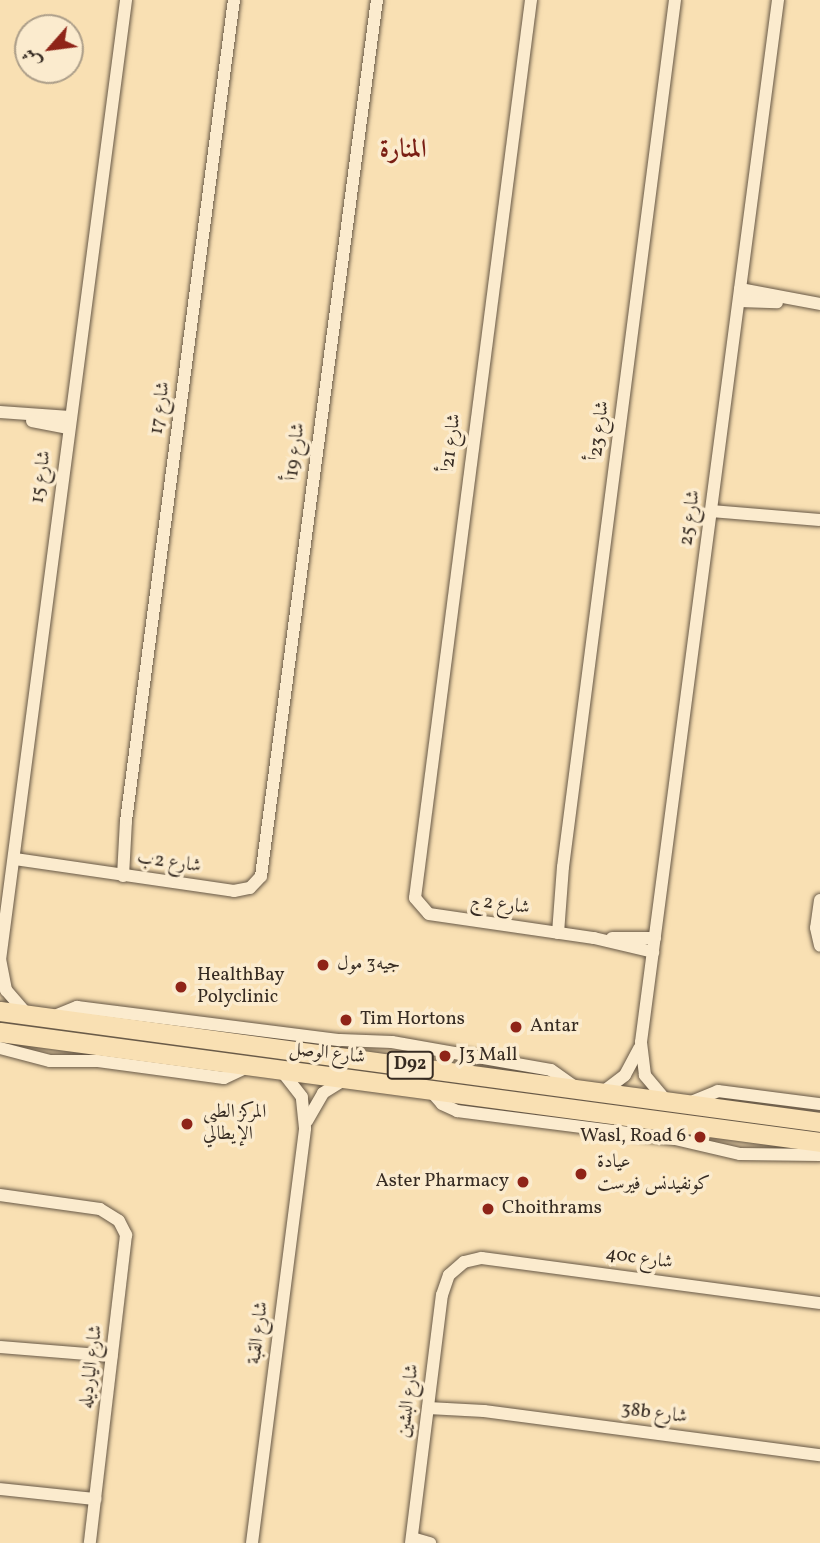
<!DOCTYPE html>
<html>
<head>
<meta charset="utf-8">
<style>
  body { margin:0 }
  #map { position:relative; width:820px; height:1543px; overflow:hidden; background:#f9e0b3; font-family:Vollkorn,Amiri,serif }
  div>[style] { position:absolute }
  .roads { filter:drop-shadow(0 0 2px #675846) drop-shadow(0 0 2px #675846) }
  .minor>* { height:12px; margin:-6px; padding:0 6px; transform-origin:6px; border-radius:6px; background:#fbebce }
  .primary>* { height:19px; margin:-9.5px; padding:0 9.5px; transform-origin:9.5px; border-radius:9.5px; background:#f9e0b3 }
  .dots>* { width:19px; height:19px; translate:-50% -50%; box-sizing:border-box; border:4px solid #fbebce; border-radius:50% }
  span { translate:-50% -50%; white-space:nowrap; text-align:center; line-height:1.15; -webkit-text-stroke:7px #fbebce; paint-order:stroke }
  .shield-label span { padding:2px 5px; background:#fbebce; border:2px solid; border-radius:5px; -webkit-text-stroke-width:0 }
  .shield-label { font-size:18px; color:#362b22; font-weight:700 }
  .street-label { font-size:19px; color:#362b22 }
  .poi-label { font-size:19px; color:#362b22 }
  .left { translate:0 -50%; text-align:left }
  .right { translate:-100% -50%; text-align:right }
  .district-label { font-size:26px; color:#7a1f14; font-weight:700 }
  .north { position:absolute; left:14px; top:14px; width:70px; height:70px; box-sizing:border-box; background:#fbebce; border:2px solid #ac9e89; border-radius:50%; rotate:242deg; font-size:19px; font-weight:700; line-height:28px; text-align:center; color:#362b22 }
  .north::after { content:''; display:block; margin:auto; width:24px; height:32px; background:#8f2418; clip-path:polygon(50% 0,100% 100%,50% 72%,0 100%) }
</style>
</head>
<body>
<div id="map">
  <div class="roads">
    <div class="minor">
      <i style="left:531px;top:0;width:905px;rotate:97.36deg"></i>
      <i style="left:415px;top:898px;width:21px;rotate:49deg"></i>
      <i style="left:429px;top:914px;width:167px;rotate:8.3deg"></i>
      <i style="left:594px;top:938px;width:61px;rotate:13.3deg"></i>
      <i style="left:740px;top:289px;width:81px;rotate:10.6deg"></i>
      <i style="left:739px;top:301px;width:38px;rotate:2deg"></i>
      <i style="left:0;top:412px;width:70px;rotate:4.1deg"></i>
      <i style="left:32px;top:421px;width:37px;rotate:11deg"></i>
      <i style="left:711px;top:511px;width:109px;rotate:4.7deg"></i>
      <i style="left:15px;top:859px;width:221px;rotate:8.3deg"></i>
      <i style="left:234px;top:891px;width:16px;rotate:-11deg"></i>
      <i style="left:250px;top:888px;width:16px;rotate:-47deg"></i>
      <i style="left:261px;top:876px;width:884px;rotate:-82.46deg"></i>
      <i style="left:123px;top:876px;width:55px;rotate:-86.9deg"></i>
      <i style="left:126px;top:821px;width:828px;rotate:-82.51deg"></i>
      <i style="left:820px;top:900px;width:28px;rotate:98deg"></i>
      <i style="left:816px;top:928px;width:18px;rotate:77deg"></i>
      <i style="left:558px;top:933px;width:66px;rotate:-85.7deg"></i>
      <i style="left:563px;top:867px;width:874px;rotate:-82.64deg"></i>
      <i style="left:612px;top:938px;width:43px"></i>
      <i style="left:0;top:959px;width:32px;rotate:79deg"></i>
      <i style="left:6px;top:990px;width:30px;rotate:49deg"></i>
      <i style="left:0;top:960px;width:968px;rotate:-82.52deg"></i>
      <i style="left:52px;top:1017px;width:27px;rotate:-22deg"></i>
      <i style="left:77px;top:1007px;width:265px;rotate:7.2deg"></i>
      <i style="left:340px;top:1040px;width:52px;rotate:2.2deg"></i>
      <i style="left:392px;top:1042px;width:161px;rotate:10deg"></i>
      <i style="left:551px;top:1070px;width:28px;rotate:35deg"></i>
      <i style="left:0;top:1048px;width:52px;rotate:14.6deg"></i>
      <i style="left:50px;top:1061px;width:48px"></i>
      <i style="left:98px;top:1061px;width:127px;rotate:7.7deg"></i>
      <i style="left:224px;top:1078px;width:31px;rotate:-25deg"></i>
      <i style="left:430px;top:1090px;width:18px;rotate:49deg"></i>
      <i style="left:442px;top:1104px;width:17px;rotate:25deg"></i>
      <i style="left:457px;top:1111px;width:220px;rotate:7.3deg"></i>
      <i style="left:675px;top:1139px;width:67px;rotate:13deg"></i>
      <i style="left:740px;top:1154px;width:80px;rotate:0.7deg"></i>
      <i style="left:604px;top:1091px;width:26px;rotate:-37deg"></i>
      <i style="left:625px;top:1075px;width:30px;rotate:-62deg"></i>
      <i style="left:664px;top:1098px;width:30px;rotate:-130deg"></i>
      <i style="left:645px;top:1075px;width:33px;rotate:-97deg"></i>
      <i style="left:641px;top:1042px;width:1051px;rotate:-82.51deg"></i>
      <i style="left:691px;top:1102px;width:29px;rotate:-22deg"></i>
      <i style="left:718px;top:1091px;width:103px;rotate:7.3deg"></i>
      <i style="left:307px;top:1121px;width:32px;rotate:-60deg"></i>
      <i style="left:323px;top:1093px;width:26px;rotate:-32deg"></i>
      <i style="left:0;top:1195px;width:101px;rotate:8deg"></i>
      <i style="left:100px;top:1209px;width:22px;rotate:32deg"></i>
      <i style="left:119px;top:1221px;width:16px;rotate:63deg"></i>
      <i style="left:126px;top:1235px;width:310px;rotate:96.7deg"></i>
      <i style="left:0;top:1347px;width:112px;rotate:4.6deg"></i>
      <i style="left:428px;top:1408px;width:56px;rotate:3.1deg"></i>
      <i style="left:484px;top:1411px;width:339px;rotate:7.5deg"></i>
      <i style="left:0;top:1489px;width:96px;rotate:6deg"></i>
      <i style="left:412px;top:1538px;width:19px;rotate:16deg"></i>
      <i style="left:252px;top:1543px;width:418px;rotate:-82.7deg"></i>
      <i style="left:305px;top:1128px;width:31px;rotate:-96deg"></i>
      <i style="left:302px;top:1097px;width:33px;rotate:-128deg"></i>
      <i style="left:411px;top:1543px;width:250px;rotate:-82.9deg"></i>
      <i style="left:442px;top:1295px;width:21px;rotate:-71deg"></i>
      <i style="left:449px;top:1275px;width:20px;rotate:-41deg"></i>
      <i style="left:464px;top:1262px;width:18px;rotate:-13deg"></i>
      <i style="left:482px;top:1258px;width:341px;rotate:7.6deg"></i>
    </div>
    <div class="primary">
      <i style="left:0;top:1011px;width:827px;rotate:7.71deg"></i>
      <i style="left:0;top:1032px;width:827px;rotate:7.64deg"></i>
    </div>
  </div>
  <div class="dots">
    <i style="left:323px;top:965px;background:#8f2418"></i>
    <i style="left:181px;top:987px;background:#8f2418"></i>
    <i style="left:346px;top:1020px;background:#8f2418"></i>
    <i style="left:516px;top:1027px;background:#8f2418"></i>
    <i style="left:445px;top:1056px;background:#8f2418"></i>
    <i style="left:187px;top:1124px;background:#8f2418"></i>
    <i style="left:700px;top:1137px;background:#8f2418"></i>
    <i style="left:581px;top:1174px;background:#8f2418"></i>
    <i style="left:523px;top:1182px;background:#8f2418"></i>
    <i style="left:488px;top:1209px;background:#8f2418"></i>
  </div>
  <div class="shield-label">
    <span style="left:410px;top:1065px">D92</span>
  </div>
  <div class="street-label">
    <span style="left:161px;top:408px;rotate:-82deg">شارع 17</span>
    <span style="left:600px;top:431px;rotate:-83deg">شارع 23أ</span>
    <span style="left:452px;top:443px;rotate:-83deg">شارع 21أ</span>
    <span style="left:296px;top:452px;rotate:-83deg">شارع 19أ</span>
    <span style="left:42px;top:477px;rotate:-82deg">شارع 15</span>
    <span style="left:691px;top:518px;rotate:-82deg">شارع 25</span>
    <span style="left:169px;top:863px;rotate:8deg">شارع 2ب</span>
    <span style="left:500px;top:905px;rotate:8deg">شارع 2ج</span>
    <span style="left:327px;top:1054px;rotate:7deg">شارع الوصل</span>
    <span style="left:639px;top:1259px;rotate:8deg">40c شارع</span>
    <span style="left:259px;top:1333px;rotate:-83deg">شارع القبة</span>
    <span style="left:92px;top:1367px;rotate:-83deg">شارع اليارديله</span>
    <span style="left:409px;top:1401px;rotate:-83deg">شارع البشين</span>
    <span style="left:654px;top:1414px;rotate:7deg">38b شارع</span>
  </div>
  <div class="poi-label">
    <span class="left" style="left:337px;top:965px">جيه3 مول</span>
    <span class="left" style="left:197px;top:987px">HealthBay<br>Polyclinic</span>
    <span class="left" style="left:360px;top:1020px">Tim Hortons</span>
    <span class="left" style="left:530px;top:1027px">Antar</span>
    <span class="left" style="left:459px;top:1056px">J3 Mall</span>
    <span class="left" style="left:203px;top:1124px">المركز الطبي<br>الإيطالي</span>
    <span class="right" style="left:686px;top:1137px">Wasl, Road 6</span>
    <span class="left" style="left:597px;top:1174px">عيادة<br>كونفيدنس فيرست</span>
    <span class="right" style="left:509px;top:1182px">Aster Pharmacy</span>
    <span class="left" style="left:502px;top:1209px">Choithrams</span>
  </div>
  <div class="district-label">
    <span style="left:403px;top:151px">المنارة</span>
  </div>
  <div class="north">ش</div>
</div>
</body>
</html>
